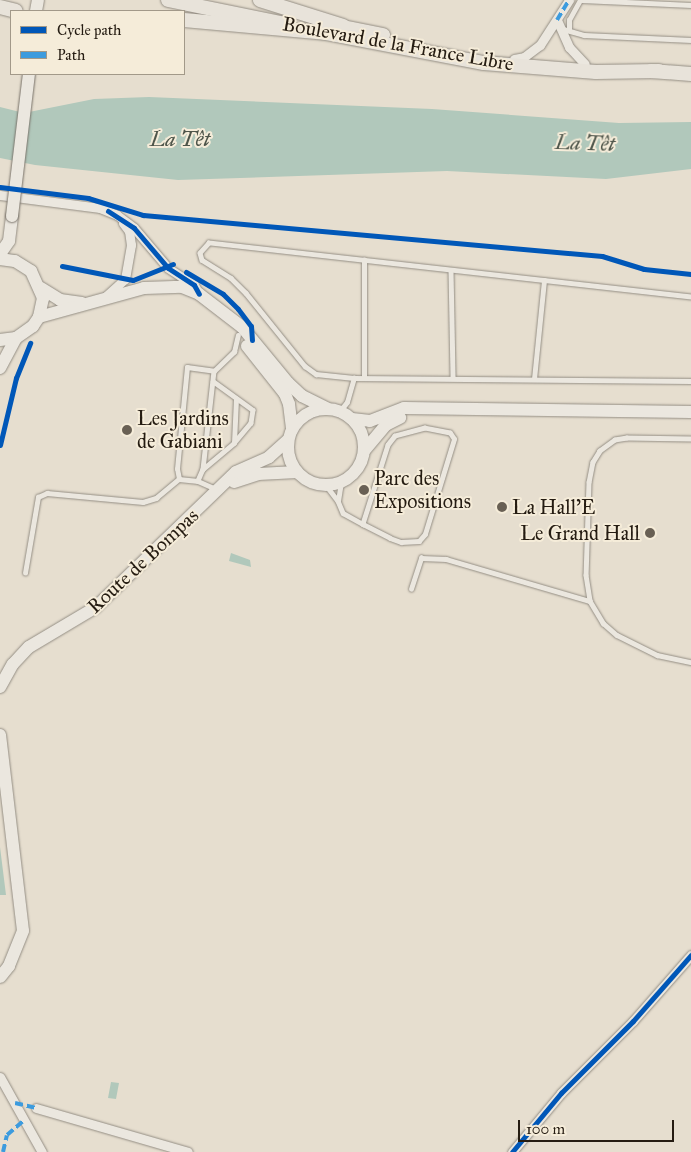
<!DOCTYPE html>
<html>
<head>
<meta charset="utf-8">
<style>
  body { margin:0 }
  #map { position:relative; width:691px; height:1152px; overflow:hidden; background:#e6decf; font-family:"IM FELL Great Primer",serif }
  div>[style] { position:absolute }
  .water>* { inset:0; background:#b1c8bb }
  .roads { filter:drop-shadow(0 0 1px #948e84) drop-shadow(0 0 1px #948e84) }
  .service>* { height:4.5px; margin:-2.25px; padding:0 2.25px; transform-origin:2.25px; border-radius:2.25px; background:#ebe7df }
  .minor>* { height:9px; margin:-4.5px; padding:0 4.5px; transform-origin:4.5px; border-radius:4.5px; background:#ebe7df }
  .secondary>* { height:12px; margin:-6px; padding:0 6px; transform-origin:6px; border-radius:6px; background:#ebe7df }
  .secondary>.ring { margin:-6px; padding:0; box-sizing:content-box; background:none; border:12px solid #ebe7df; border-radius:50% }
  .primary>* { height:14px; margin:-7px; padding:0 7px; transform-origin:7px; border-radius:7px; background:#e8e3da }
  .trunk>* { height:14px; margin:-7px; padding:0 7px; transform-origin:7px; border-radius:7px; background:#e8e3da }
  .bridges { filter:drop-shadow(0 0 1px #79736a) drop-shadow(0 0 1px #79736a) }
  .secondary-bridge>* { height:12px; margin:-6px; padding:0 6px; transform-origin:6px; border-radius:6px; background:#ebe7df }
  .quiet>* { height:4px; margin-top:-2px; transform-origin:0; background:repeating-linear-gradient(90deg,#3c9bde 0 8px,transparent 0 12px) }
  .cycleway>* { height:5px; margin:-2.5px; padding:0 2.5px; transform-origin:2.5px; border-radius:2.5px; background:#0057b8 }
  .dots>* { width:14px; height:14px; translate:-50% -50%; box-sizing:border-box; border:2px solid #f5ecd9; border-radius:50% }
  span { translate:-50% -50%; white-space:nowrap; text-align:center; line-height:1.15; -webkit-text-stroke:4px #f5ecd9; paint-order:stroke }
  .street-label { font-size:20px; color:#251c12 }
  .poi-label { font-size:20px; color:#251c12 }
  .left { translate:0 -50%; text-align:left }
  .right { translate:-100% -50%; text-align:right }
  .water-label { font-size:21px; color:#4e554a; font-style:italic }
  .legend { position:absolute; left:10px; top:10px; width:175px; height:65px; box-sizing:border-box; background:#f5ecd9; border:1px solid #a29989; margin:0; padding:6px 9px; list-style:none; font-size:15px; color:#251c12 }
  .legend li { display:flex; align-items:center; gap:10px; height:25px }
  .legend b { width:25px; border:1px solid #a29989 }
  .scale { position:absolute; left:518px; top:1120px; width:156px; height:22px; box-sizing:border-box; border:2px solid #251c12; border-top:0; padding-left:6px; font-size:15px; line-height:18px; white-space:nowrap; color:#251c12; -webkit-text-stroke:4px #f5ecd9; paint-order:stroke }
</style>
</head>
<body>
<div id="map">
  <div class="water">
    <i style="clip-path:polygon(149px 97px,432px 109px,619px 123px,691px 122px,691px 169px,606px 179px,447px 171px,178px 180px,35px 165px,0 158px,0 107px,24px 113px,94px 99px)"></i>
    <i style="clip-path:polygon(231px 553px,250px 560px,251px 567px,229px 561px)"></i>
    <i style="clip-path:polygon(0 847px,6px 895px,0 895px)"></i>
    <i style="clip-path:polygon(111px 1082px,119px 1083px,116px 1099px,108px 1098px)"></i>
  </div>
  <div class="roads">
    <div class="service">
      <i style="left:582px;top:0;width:109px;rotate:2.6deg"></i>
      <i style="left:563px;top:29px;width:22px;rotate:16deg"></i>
      <i style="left:584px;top:35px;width:107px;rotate:2.7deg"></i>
      <i style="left:569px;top:30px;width:10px;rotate:-90deg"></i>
      <i style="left:569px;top:20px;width:23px;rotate:-61deg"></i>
      <i style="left:451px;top:270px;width:108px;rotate:88.9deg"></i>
      <i style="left:691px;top:297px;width:485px;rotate:-173.6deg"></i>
      <i style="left:209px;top:243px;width:13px;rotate:132deg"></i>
      <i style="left:200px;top:253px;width:7px;rotate:74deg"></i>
      <i style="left:202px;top:260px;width:34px;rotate:32deg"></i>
      <i style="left:231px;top:278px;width:21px;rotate:45deg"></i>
      <i style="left:246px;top:293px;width:94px;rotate:51.1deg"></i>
      <i style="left:305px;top:366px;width:14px;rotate:36deg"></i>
      <i style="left:316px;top:374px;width:38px;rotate:6deg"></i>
      <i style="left:354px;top:378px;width:337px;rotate:0.5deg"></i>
      <i style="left:214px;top:371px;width:28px;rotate:-44deg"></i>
      <i style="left:234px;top:352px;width:17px;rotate:-77deg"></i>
      <i style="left:364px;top:378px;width:118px;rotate:-90deg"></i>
      <i style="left:534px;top:379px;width:99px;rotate:-84.2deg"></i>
      <i style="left:213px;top:381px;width:49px;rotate:35.9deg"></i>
      <i style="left:253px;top:410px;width:13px;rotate:99deg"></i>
      <i style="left:251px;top:423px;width:26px;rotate:130deg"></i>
      <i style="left:340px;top:411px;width:11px;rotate:-52deg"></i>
      <i style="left:347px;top:402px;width:25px;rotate:-74deg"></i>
      <i style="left:691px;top:439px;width:64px;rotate:-179.1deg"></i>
      <i style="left:627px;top:438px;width:12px;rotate:171deg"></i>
      <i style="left:615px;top:440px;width:19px;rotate:144deg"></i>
      <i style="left:600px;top:451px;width:13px;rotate:122deg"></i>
      <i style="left:593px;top:462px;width:20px;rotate:101deg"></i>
      <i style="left:589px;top:482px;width:93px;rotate:91.8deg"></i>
      <i style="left:586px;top:575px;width:26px;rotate:81deg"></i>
      <i style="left:590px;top:601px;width:26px;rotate:59deg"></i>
      <i style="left:603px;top:623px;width:18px;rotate:41deg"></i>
      <i style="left:617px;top:635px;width:45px;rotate:26.6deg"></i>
      <i style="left:657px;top:655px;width:35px;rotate:12deg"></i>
      <i style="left:203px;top:469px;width:40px;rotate:-40deg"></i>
      <i style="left:234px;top:443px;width:44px;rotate:-87.4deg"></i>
      <i style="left:179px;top:479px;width:10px;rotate:-101deg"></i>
      <i style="left:177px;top:469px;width:102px;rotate:-84.4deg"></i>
      <i style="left:187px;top:367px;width:27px;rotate:8deg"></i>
      <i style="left:214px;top:371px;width:99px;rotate:96.4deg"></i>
      <i style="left:203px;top:469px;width:13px;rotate:113deg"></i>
      <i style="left:179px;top:479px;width:19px;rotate:6deg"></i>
      <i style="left:198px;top:481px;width:20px;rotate:24deg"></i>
      <i style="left:326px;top:485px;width:20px;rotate:53deg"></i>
      <i style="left:338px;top:501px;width:19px;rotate:-81deg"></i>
      <i style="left:338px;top:501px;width:13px;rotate:67deg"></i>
      <i style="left:343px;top:513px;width:23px;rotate:29deg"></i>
      <i style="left:363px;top:524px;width:30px;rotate:27deg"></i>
      <i style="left:390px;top:538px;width:12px;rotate:20deg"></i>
      <i style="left:401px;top:542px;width:18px;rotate:-3deg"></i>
      <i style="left:419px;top:541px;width:9px;rotate:-49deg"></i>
      <i style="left:425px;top:534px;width:99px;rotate:-73deg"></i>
      <i style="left:454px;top:439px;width:7px;rotate:-124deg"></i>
      <i style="left:450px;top:433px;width:25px;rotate:-169deg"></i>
      <i style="left:425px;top:428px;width:31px;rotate:165deg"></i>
      <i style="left:395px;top:436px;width:11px;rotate:128deg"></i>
      <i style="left:388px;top:445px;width:83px;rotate:107.6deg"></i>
      <i style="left:25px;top:573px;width:77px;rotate:-80.3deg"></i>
      <i style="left:38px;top:497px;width:10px;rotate:-24deg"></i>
      <i style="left:47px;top:493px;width:96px;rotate:5.4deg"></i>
      <i style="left:143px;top:502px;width:14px;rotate:-17deg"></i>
      <i style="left:156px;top:498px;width:30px;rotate:-40deg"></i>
      <i style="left:411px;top:589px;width:33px;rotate:-72deg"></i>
      <i style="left:421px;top:558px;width:25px;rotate:2deg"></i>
      <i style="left:446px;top:559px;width:150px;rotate:16.3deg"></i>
    </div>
    <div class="minor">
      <i style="left:557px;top:20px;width:30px;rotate:66deg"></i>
      <i style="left:569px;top:47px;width:23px;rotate:47deg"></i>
      <i style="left:514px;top:59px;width:10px;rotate:-11deg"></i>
      <i style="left:524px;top:57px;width:20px;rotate:-37deg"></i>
      <i style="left:540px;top:45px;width:54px;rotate:-57.2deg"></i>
      <i style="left:0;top:195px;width:101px;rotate:7.4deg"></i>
      <i style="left:100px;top:208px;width:18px;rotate:22deg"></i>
      <i style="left:117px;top:215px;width:21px;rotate:37deg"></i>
      <i style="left:134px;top:228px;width:52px;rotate:49.6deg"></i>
      <i style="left:168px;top:268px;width:31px;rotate:33deg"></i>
      <i style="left:194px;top:285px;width:10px;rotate:61deg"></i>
      <i style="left:106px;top:296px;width:25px;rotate:-42deg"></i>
      <i style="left:125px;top:279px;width:35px;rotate:-80deg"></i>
      <i style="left:131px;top:245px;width:14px;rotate:-98deg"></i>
      <i style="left:129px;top:231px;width:10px;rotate:-127deg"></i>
      <i style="left:0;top:1077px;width:86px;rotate:60.8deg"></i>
      <i style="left:36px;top:1108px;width:158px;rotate:16.1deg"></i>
      <i style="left:512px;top:1152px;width:77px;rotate:-50.3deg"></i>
      <i style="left:561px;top:1093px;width:102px;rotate:-45deg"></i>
      <i style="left:633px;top:1021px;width:88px;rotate:-48.7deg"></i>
    </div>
    <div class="secondary">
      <i style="left:36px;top:11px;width:11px;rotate:-80deg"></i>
      <i style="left:0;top:254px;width:16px;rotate:-55deg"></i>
      <i style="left:9px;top:241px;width:25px;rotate:-83deg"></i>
      <i style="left:0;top:259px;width:15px;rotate:8deg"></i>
      <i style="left:15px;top:261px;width:19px;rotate:32deg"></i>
      <i style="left:31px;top:271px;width:30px;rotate:66deg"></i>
      <i style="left:43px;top:298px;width:19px;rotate:102deg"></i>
      <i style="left:39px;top:317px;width:11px;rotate:124deg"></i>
      <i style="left:33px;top:326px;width:21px;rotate:145deg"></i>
      <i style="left:16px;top:338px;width:16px;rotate:173deg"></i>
      <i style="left:41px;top:288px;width:22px;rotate:32deg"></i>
      <i style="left:60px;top:300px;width:22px;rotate:8deg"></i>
      <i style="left:39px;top:317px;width:109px;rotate:-15.4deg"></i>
      <i style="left:144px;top:288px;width:38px;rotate:-2deg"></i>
      <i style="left:182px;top:287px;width:18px;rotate:22deg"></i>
      <i style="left:199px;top:294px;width:54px;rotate:37.5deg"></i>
      <i style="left:242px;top:327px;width:72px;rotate:50.6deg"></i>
      <i style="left:288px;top:383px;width:19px;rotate:43deg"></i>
      <i style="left:302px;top:396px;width:28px;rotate:26deg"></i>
      <i style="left:247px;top:346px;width:61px;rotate:51.6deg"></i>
      <i style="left:285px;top:394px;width:11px;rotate:68deg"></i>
      <i style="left:289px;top:404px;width:24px;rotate:83deg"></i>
      <i style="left:0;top:368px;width:34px;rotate:-62deg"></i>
      <i class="ring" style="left:288px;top:409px;width:64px;height:64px"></i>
      <i style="left:352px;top:419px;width:18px;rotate:6deg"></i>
      <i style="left:370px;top:421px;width:36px;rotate:-21deg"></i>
      <i style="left:404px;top:408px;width:287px;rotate:0.8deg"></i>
      <i style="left:364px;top:451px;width:34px;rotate:-50deg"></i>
      <i style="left:386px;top:425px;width:16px;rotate:-27deg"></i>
      <i style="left:234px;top:482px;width:25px;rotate:-18deg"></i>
      <i style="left:258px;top:474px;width:39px;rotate:-3deg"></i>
      <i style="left:0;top:687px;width:26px;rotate:-61deg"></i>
      <i style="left:13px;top:664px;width:23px;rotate:-47deg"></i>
      <i style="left:29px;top:647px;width:78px;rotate:-30.8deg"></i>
      <i style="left:96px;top:607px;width:194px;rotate:-44deg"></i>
      <i style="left:236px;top:472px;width:36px;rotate:-24deg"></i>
      <i style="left:269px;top:457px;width:24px;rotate:-42deg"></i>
      <i style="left:0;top:735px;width:197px;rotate:83.3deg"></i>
      <i style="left:23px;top:931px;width:38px;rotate:112deg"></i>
      <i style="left:9px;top:966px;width:14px;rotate:129deg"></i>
    </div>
    <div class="primary">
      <i style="left:168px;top:0;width:119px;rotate:11.6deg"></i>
      <i style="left:333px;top:25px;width:51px;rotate:11.3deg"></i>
      <i style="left:316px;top:31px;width:171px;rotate:10.8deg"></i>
      <i style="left:484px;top:63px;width:112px;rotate:4.6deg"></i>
      <i style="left:596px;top:72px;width:63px;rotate:-0.9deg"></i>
      <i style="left:651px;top:71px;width:40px;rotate:4.3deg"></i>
    </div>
    <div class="trunk">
      <i style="left:260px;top:0;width:87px;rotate:17.4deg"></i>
      <i style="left:0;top:7px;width:16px;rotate:14deg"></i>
      <i style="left:184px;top:20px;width:144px;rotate:5.2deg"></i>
    </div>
  </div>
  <div class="bridges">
    <div class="secondary-bridge">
      <i style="left:12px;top:216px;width:143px;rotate:-83.2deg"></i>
    </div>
  </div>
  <div class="quiet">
    <i style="left:557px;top:20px;width:23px;rotate:-59deg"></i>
    <i style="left:15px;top:1103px;width:22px;rotate:13deg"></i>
    <i style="left:3px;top:1152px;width:17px;rotate:-77deg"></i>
    <i style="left:7px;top:1135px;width:23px;rotate:-41deg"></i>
  </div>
  <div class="cycleway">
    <i style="left:0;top:187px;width:89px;rotate:7.1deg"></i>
    <i style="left:88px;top:198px;width:58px;rotate:17.2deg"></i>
    <i style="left:143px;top:215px;width:461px;rotate:5.1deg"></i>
    <i style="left:602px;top:256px;width:44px;rotate:17.2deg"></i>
    <i style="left:644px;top:269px;width:47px;rotate:6.1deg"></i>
    <i style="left:108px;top:211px;width:31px;rotate:33deg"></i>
    <i style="left:134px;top:228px;width:52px;rotate:49.6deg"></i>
    <i style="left:168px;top:268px;width:31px;rotate:33deg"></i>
    <i style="left:194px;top:285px;width:10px;rotate:61deg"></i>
    <i style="left:62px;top:266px;width:72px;rotate:11.2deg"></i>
    <i style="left:133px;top:280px;width:43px;rotate:-21.8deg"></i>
    <i style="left:186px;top:272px;width:43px;rotate:30.7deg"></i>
    <i style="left:223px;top:294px;width:21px;rotate:45deg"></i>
    <i style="left:238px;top:309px;width:21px;rotate:53deg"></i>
    <i style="left:251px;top:326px;width:14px;rotate:86deg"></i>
    <i style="left:0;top:445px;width:69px;rotate:-76.6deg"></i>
    <i style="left:16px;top:378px;width:38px;rotate:-68deg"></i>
    <i style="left:512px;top:1152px;width:77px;rotate:-50.3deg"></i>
    <i style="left:561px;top:1093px;width:102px;rotate:-45deg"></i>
    <i style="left:633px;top:1021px;width:88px;rotate:-48.7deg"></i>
  </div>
  <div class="dots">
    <i style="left:127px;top:430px;background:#696054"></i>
    <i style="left:364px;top:490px;background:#696054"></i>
    <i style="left:502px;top:507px;background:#696054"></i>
    <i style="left:650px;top:533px;background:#696054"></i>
  </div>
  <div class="street-label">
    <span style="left:398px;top:44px;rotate:10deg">Boulevard de la France Libre</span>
    <span style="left:143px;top:561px;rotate:-43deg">Route de Bompas</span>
  </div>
  <div class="poi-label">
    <span class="left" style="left:137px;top:430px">Les Jardins<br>de Gabiani</span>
    <span class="left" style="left:374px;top:490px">Parc des<br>Expositions</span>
    <span class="left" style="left:512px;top:507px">La Hall'E</span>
    <span class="right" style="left:640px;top:533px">Le Grand Hall</span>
  </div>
  <div class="water-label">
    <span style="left:180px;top:139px">La Têt</span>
    <span style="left:585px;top:143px;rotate:2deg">La Têt</span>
  </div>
  <ul class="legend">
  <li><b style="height:6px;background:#0057b8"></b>Cycle path</li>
  <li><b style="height:6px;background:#3c9bde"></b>Path</li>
  </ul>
  <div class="scale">100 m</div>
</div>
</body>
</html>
